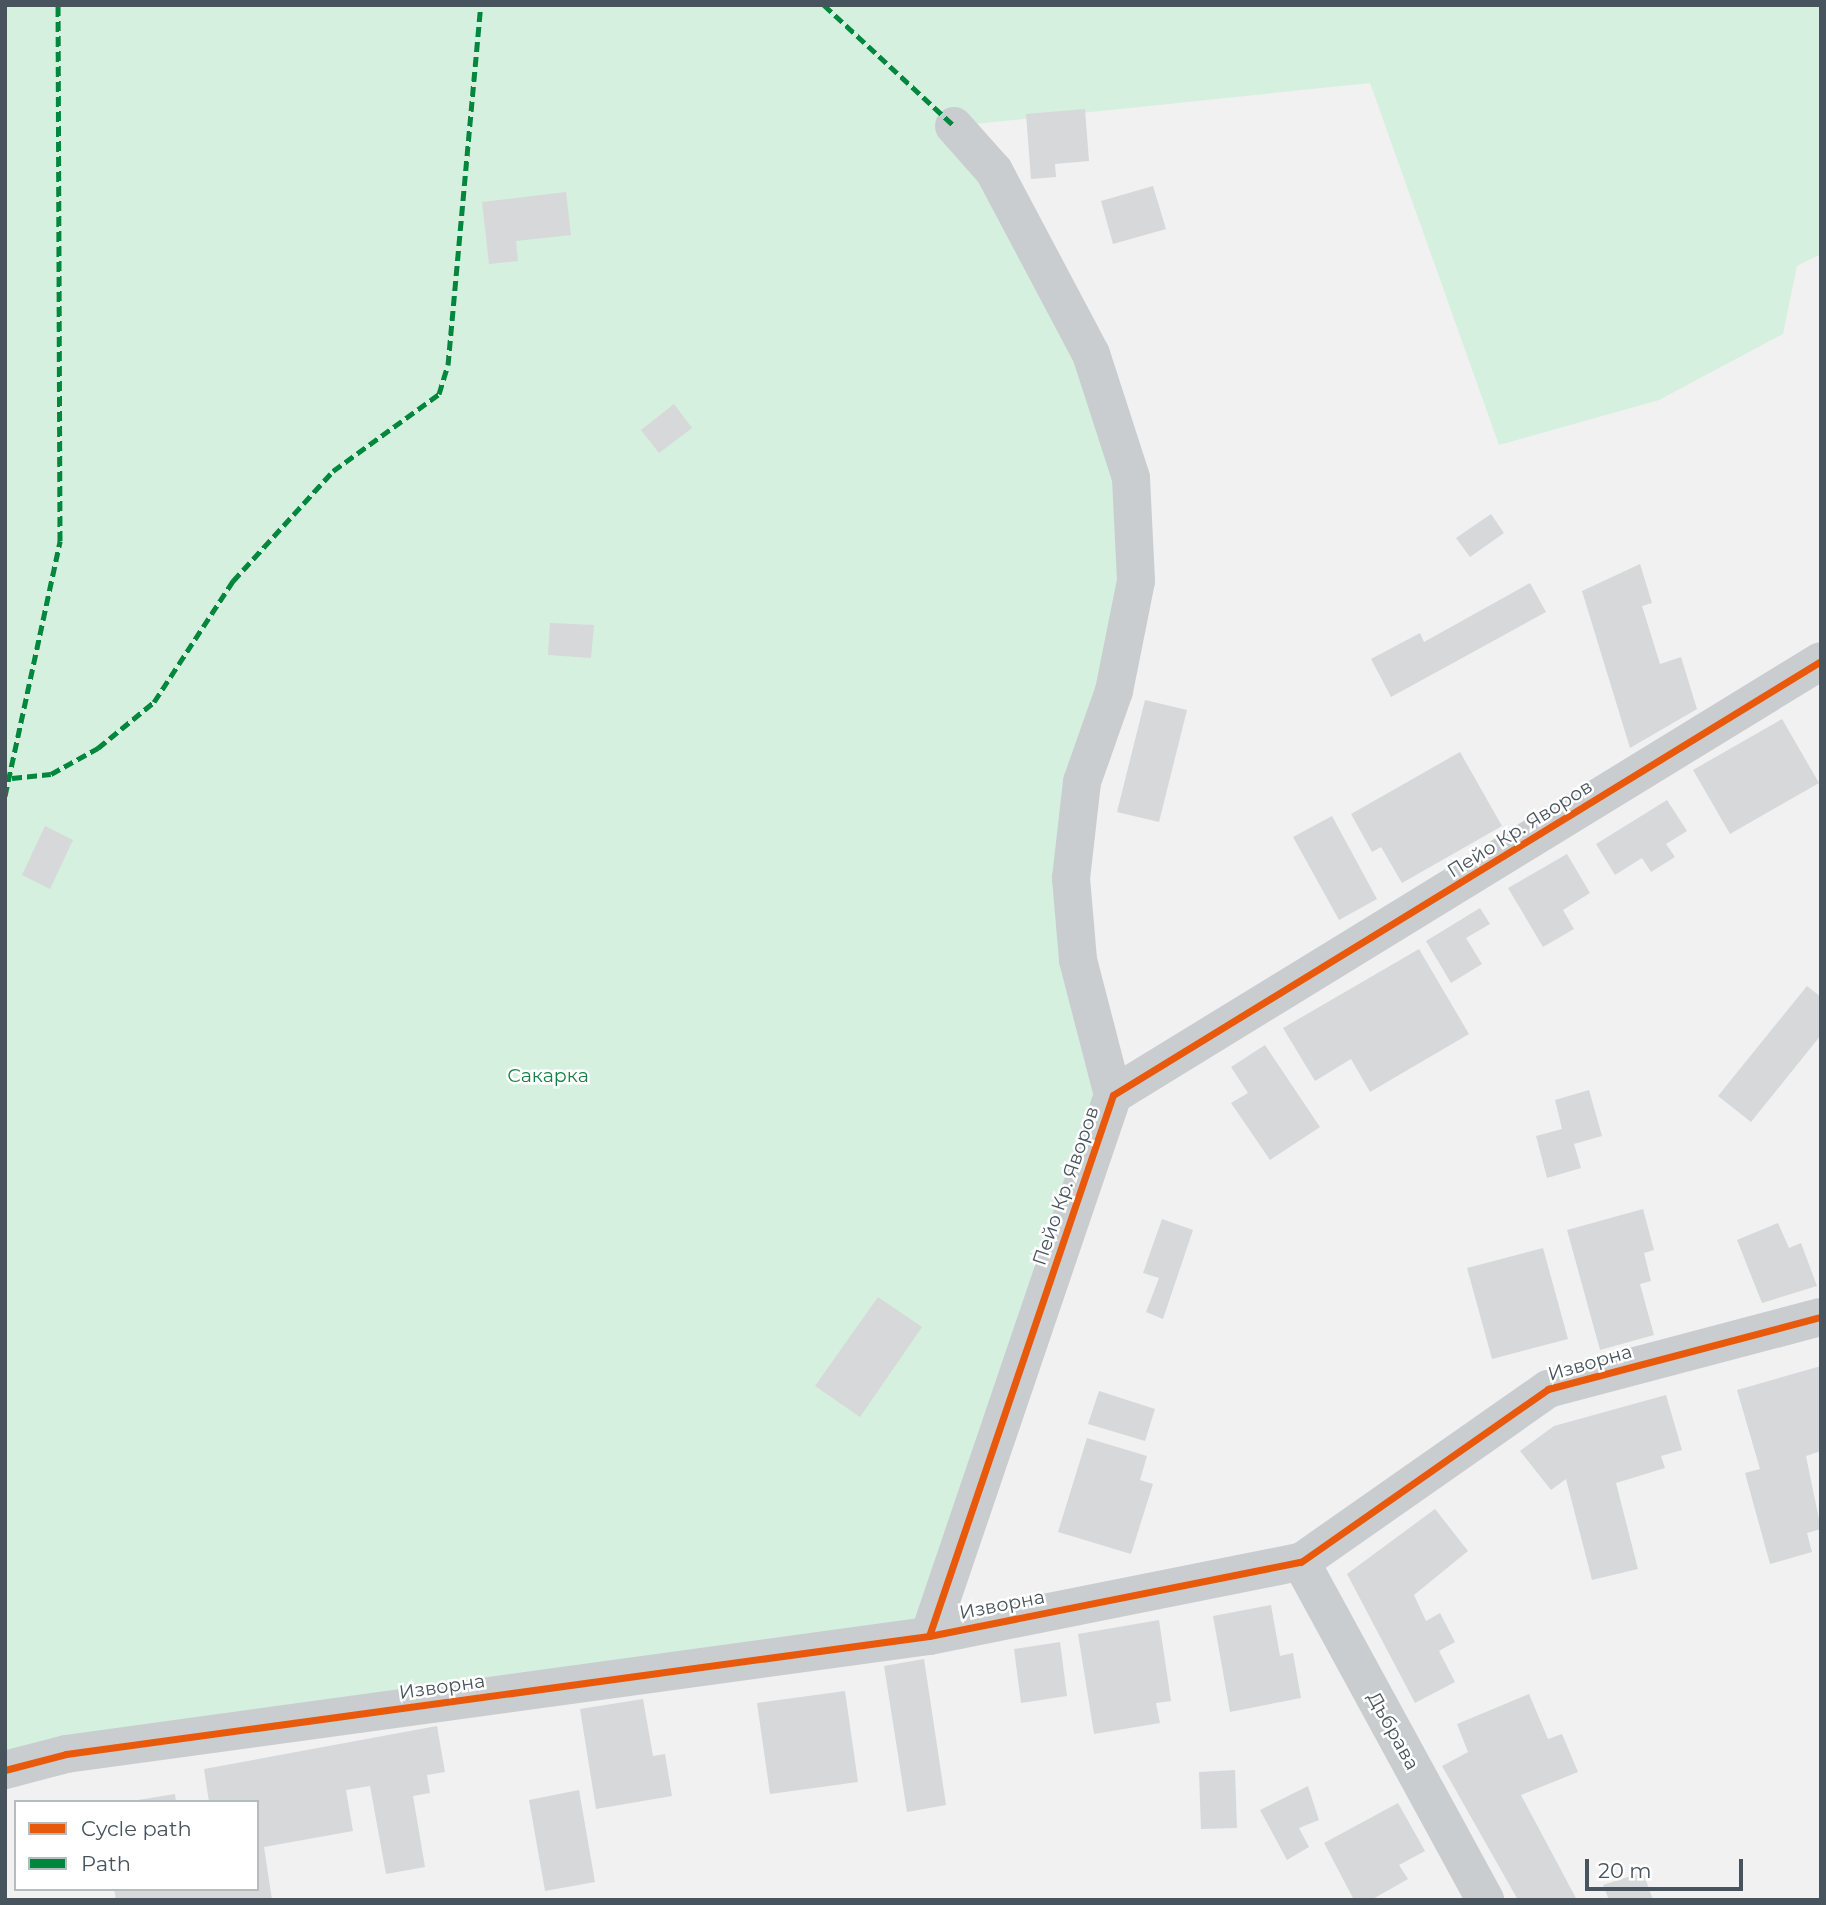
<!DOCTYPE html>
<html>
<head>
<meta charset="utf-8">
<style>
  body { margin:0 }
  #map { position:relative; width:1826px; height:1905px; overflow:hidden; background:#f1f1f1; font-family:Montserrat,sans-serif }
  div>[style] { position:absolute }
  .green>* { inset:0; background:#d5f0de }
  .building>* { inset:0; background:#d7d8d9 }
  .minor>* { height:38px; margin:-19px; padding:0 19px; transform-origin:19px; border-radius:19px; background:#cacdcf }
  .quiet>* { height:5px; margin-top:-2.5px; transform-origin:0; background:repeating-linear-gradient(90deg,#00873e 0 10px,transparent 0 15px) }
  .cycleway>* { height:7px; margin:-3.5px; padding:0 3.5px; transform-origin:3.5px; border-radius:3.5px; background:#e8590c }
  span { translate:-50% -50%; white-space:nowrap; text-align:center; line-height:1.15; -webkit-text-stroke:5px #fff; paint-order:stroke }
  .street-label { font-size:19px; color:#47545e }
  .park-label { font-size:19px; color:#168147 }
  .frame { position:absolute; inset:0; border:7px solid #47545e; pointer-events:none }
  .legend { position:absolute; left:14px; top:1800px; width:245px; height:91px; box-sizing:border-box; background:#fff; border:2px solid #b5bbbf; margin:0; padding:9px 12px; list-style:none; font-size:21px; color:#47545e }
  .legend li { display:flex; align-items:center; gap:14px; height:35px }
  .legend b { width:35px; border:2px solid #b5bbbf }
  .scale { position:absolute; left:1585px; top:1859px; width:158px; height:32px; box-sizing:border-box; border:4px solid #47545e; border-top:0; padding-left:9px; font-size:21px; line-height:24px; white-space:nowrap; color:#47545e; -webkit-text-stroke:5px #fff; paint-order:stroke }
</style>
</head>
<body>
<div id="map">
  <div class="green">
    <i style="clip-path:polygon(5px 5px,1821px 5px,1821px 254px,1797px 266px,1783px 334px,1659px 400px,1499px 445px,1370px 83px,955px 126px,1091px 354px,1136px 581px,1071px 878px,1113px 1095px,929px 1636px,5px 1770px)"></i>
  </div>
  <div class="building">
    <i style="clip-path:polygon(1085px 109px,1089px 161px,1055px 164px,1056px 177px,1031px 179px,1026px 114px)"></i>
    <i style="clip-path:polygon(1153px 186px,1166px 229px,1113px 244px,1101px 201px)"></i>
    <i style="clip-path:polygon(566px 192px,571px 235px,516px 241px,518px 261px,489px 264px,482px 202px)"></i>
    <i style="clip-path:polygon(674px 404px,692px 428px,659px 453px,641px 430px)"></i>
    <i style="clip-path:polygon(1491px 514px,1504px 533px,1470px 557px,1456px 538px)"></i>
    <i style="clip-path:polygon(1640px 564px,1652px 603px,1642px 606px,1660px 664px,1681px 657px,1697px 709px,1630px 748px,1582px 591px)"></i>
    <i style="clip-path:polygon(1530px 583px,1546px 612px,1391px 697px,1371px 659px,1420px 633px,1424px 642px)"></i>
    <i style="clip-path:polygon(550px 623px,594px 625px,591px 658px,548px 655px)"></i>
    <i style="clip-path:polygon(1145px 700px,1187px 710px,1159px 822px,1117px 812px)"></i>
    <i style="clip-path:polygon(1782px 719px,1819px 783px,1730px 834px,1693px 770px)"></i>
    <i style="clip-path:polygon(1460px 752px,1502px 826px,1402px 883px,1381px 847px,1372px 852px,1351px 814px)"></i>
    <i style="clip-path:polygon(1667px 800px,1687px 831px,1666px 844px,1675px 857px,1651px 872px,1642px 858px,1615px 875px,1596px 844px)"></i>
    <i style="clip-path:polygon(1332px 816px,1377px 899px,1339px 920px,1293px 837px)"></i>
    <i style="clip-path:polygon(45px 826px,73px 840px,50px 889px,22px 875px)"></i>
    <i style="clip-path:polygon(1567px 854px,1590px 893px,1563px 910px,1574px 929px,1543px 947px,1508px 888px)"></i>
    <i style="clip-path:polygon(1480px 908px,1490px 924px,1466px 938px,1482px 964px,1451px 983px,1426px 941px)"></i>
    <i style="clip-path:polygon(1419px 949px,1469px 1034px,1370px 1092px,1351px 1059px,1315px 1081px,1283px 1028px)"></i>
    <i style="clip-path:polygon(1807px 986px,1821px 997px,1821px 1035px,1751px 1122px,1718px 1096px)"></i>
    <i style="clip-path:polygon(1265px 1045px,1320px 1127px,1270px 1160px,1231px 1103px,1248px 1093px,1231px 1067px)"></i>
    <i style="clip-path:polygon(1589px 1090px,1602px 1136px,1574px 1144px,1581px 1168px,1547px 1178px,1536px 1136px,1562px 1129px,1555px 1100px)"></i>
    <i style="clip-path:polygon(1643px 1209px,1654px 1250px,1644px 1253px,1651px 1281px,1640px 1284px,1654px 1335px,1600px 1350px,1567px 1230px)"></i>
    <i style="clip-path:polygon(1162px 1219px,1193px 1230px,1163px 1319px,1146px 1312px,1159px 1278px,1143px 1273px)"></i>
    <i style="clip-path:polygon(1778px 1223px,1789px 1248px,1801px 1243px,1817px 1286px,1762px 1303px,1737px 1240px)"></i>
    <i style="clip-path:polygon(1543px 1248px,1568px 1339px,1492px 1359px,1467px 1268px)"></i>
    <i style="clip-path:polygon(878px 1297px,922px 1327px,860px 1417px,815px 1386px)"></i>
    <i style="clip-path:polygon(1821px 1366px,1821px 1451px,1806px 1456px,1821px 1529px,1807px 1533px,1812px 1552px,1770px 1564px,1745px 1473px,1760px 1469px,1737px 1390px)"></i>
    <i style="clip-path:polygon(1099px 1391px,1155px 1409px,1145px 1441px,1088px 1424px)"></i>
    <i style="clip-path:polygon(1666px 1395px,1682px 1450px,1661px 1456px,1665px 1468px,1616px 1483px,1638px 1569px,1592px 1580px,1566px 1479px,1551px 1490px,1520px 1451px,1554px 1426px)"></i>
    <i style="clip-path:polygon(1087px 1438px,1147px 1456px,1140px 1480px,1153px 1484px,1131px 1554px,1058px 1532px)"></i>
    <i style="clip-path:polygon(1435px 1509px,1468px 1551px,1414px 1595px,1426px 1621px,1440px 1613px,1455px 1642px,1439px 1651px,1455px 1682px,1415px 1703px,1347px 1574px)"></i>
    <i style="clip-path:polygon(1271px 1605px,1280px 1656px,1293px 1653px,1301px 1698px,1230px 1712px,1213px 1616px)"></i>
    <i style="clip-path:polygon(1159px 1620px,1171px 1701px,1156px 1703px,1160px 1723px,1094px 1734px,1078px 1634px)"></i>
    <i style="clip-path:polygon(1060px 1642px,1067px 1696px,1021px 1703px,1014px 1649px)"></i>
    <i style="clip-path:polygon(924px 1659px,946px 1805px,907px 1812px,884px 1666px)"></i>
    <i style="clip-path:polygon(845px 1691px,858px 1782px,770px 1794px,757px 1703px)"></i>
    <i style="clip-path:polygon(1529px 1694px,1548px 1739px,1562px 1734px,1578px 1772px,1521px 1795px,1577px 1900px,1518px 1900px,1442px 1766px,1468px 1752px,1457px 1724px)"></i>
    <i style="clip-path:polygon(643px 1699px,653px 1756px,665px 1754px,672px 1796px,596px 1809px,580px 1709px)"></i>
    <i style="clip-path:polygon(437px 1726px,445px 1772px,427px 1775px,430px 1793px,413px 1796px,425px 1867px,386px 1874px,370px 1786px,346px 1790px,353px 1831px,264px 1847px,272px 1900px,116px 1900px,114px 1889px,257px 1889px,257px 1802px,209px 1802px,204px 1769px)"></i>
    <i style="clip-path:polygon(1235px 1770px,1237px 1828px,1201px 1829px,1199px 1772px)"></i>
    <i style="clip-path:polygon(1308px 1786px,1319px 1820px,1299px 1828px,1309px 1847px,1287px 1860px,1260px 1810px)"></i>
    <i style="clip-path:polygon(579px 1790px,595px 1882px,545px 1891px,529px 1800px)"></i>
    <i style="clip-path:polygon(175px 1794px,176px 1802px,138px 1802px,138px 1800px)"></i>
    <i style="clip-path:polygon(1398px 1803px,1425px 1851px,1399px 1865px,1408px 1879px,1371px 1900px,1354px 1900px,1324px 1843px)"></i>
    <i style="clip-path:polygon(1643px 1872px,1653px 1900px,1609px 1900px,1603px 1885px)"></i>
  </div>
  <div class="minor">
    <i style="left:954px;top:126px;width:60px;rotate:48.4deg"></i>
    <i style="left:994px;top:171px;width:207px;rotate:62.1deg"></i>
    <i style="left:1091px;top:354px;width:130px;rotate:72.1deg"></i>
    <i style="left:1131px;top:478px;width:103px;rotate:87.2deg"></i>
    <i style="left:1136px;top:581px;width:112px;rotate:101.3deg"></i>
    <i style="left:1114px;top:691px;width:96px;rotate:109.4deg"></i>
    <i style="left:1082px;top:782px;width:97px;rotate:96.5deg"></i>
    <i style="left:1071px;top:878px;width:82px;rotate:85.1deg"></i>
    <i style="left:1078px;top:960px;width:139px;rotate:75.5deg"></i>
    <i style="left:1301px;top:1562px;width:385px;rotate:61.4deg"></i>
    <i style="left:929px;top:1636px;width:571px;rotate:-71.22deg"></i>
    <i style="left:1113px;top:1095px;width:830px;rotate:-31.51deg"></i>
    <i style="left:5px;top:1770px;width:63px;rotate:-14.7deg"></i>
    <i style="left:66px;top:1754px;width:871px;rotate:-7.79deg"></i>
    <i style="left:929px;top:1636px;width:379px;rotate:-11.3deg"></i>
    <i style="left:1301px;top:1562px;width:302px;rotate:-35deg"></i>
    <i style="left:1548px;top:1389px;width:282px;rotate:-14.8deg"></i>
  </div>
  <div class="quiet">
    <i style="left:824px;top:5px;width:178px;rotate:42.9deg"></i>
    <i style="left:12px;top:778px;width:39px;rotate:-6deg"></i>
    <i style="left:51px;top:774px;width:54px;rotate:-29deg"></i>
    <i style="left:98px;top:748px;width:72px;rotate:-39.4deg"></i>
    <i style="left:154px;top:702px;width:145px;rotate:-56.9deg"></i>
    <i style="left:233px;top:581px;width:149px;rotate:-47.7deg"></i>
    <i style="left:333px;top:471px;width:131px;rotate:-36deg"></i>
    <i style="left:439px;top:394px;width:30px;rotate:-73deg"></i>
    <i style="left:448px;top:365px;width:362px;rotate:-84.8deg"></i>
    <i style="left:5px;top:796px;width:261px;rotate:-77.8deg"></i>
    <i style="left:60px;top:541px;width:536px;rotate:-90.21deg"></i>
  </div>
  <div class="cycleway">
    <i style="left:929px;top:1636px;width:571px;rotate:-71.22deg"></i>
    <i style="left:1113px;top:1095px;width:830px;rotate:-31.51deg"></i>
    <i style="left:5px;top:1770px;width:63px;rotate:-14.7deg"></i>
    <i style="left:66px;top:1754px;width:871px;rotate:-7.79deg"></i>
    <i style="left:929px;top:1636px;width:379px;rotate:-11.3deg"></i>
    <i style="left:1301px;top:1562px;width:302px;rotate:-35deg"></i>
    <i style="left:1548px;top:1389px;width:282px;rotate:-14.8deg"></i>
  </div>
  <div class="street-label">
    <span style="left:1520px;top:829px;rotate:-32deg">Пейо Кр. Яворов</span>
    <span style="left:1066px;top:1186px;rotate:-71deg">Пейо Кр. Яворов</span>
    <span style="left:1590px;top:1363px;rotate:-16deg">Изворна</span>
    <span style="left:1002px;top:1605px;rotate:-11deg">Изворна</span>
    <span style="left:442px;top:1687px;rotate:-8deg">Изворна</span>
    <span style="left:1393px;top:1731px;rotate:61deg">Дъбрава</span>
  </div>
  <div class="park-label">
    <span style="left:548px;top:1076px">Сакарка</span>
  </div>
  <div class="frame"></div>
  <ul class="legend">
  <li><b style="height:9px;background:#e8590c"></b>Cycle path</li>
  <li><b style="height:9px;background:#00873e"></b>Path</li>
  </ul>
  <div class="scale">20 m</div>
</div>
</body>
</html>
